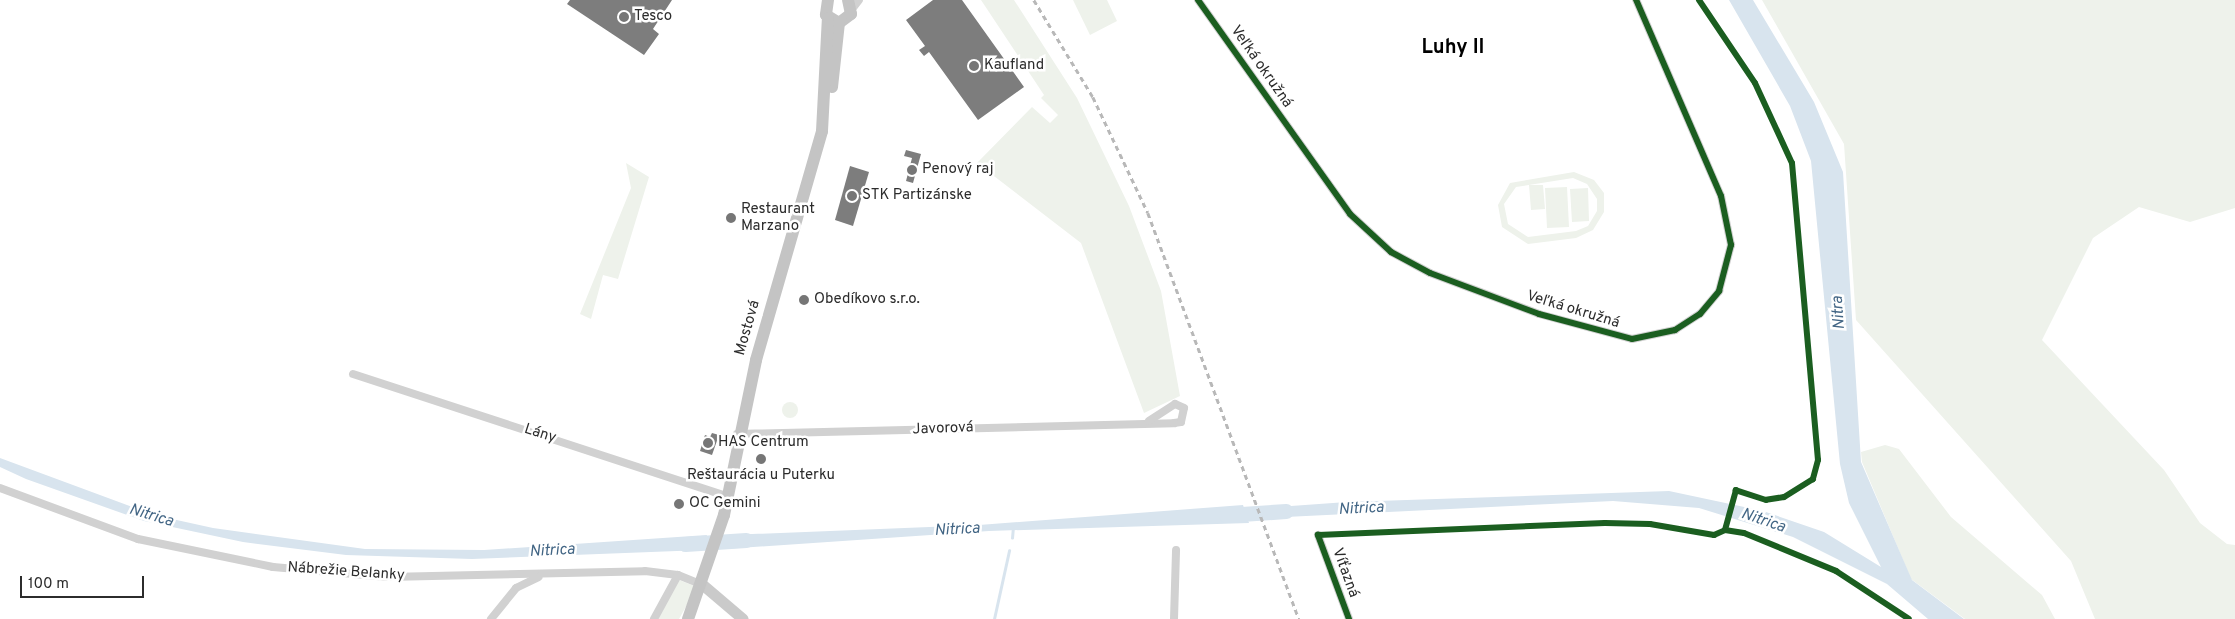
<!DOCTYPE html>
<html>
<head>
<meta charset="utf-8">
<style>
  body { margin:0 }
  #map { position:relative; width:2235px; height:619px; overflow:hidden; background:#fff; font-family:Overpass,sans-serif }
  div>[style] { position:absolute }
  .green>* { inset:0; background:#eef2eb }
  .round { border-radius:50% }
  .water>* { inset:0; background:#d8e4ee }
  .stream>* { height:2.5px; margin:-1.25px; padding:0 1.25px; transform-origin:1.25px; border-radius:1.25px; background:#d8e4ee }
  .river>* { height:15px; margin:-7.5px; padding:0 7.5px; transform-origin:7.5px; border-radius:7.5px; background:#d8e4ee }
  .building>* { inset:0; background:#7d7d7d }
  .minor>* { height:8px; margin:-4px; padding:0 4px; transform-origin:4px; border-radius:4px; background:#d1d1d1 }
  .secondary>* { height:11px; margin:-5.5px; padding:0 5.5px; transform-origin:5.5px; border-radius:5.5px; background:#cacaca }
  .primary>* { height:12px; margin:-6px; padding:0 6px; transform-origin:6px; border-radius:6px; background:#c4c4c4 }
  .rail>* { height:2.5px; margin-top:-1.25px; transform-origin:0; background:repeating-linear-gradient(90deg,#b8b8b8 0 5px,transparent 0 9px) }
  .cycleway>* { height:6px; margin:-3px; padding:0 3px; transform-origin:3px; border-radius:3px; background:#1b5e20 }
  .dots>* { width:14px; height:14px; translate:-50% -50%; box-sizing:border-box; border:2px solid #fff; border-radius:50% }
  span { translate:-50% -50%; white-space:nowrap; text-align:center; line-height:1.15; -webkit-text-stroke:5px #fff; paint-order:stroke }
  .poi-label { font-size:15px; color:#2c2c2c }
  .left { translate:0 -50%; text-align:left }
  .street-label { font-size:15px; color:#2c2c2c }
  .water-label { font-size:16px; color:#436685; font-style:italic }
  .district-label { font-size:20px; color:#000; font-weight:700 }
  .scale { position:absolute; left:20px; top:576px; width:124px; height:22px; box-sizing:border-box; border:2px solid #2c2c2c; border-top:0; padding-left:6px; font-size:15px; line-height:18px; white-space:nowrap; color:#2c2c2c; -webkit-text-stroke:4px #fff; paint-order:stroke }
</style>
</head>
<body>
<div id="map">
  <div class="green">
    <i style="clip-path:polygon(981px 0,1014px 0,1077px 98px,1129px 206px,1161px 291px,1180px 396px,1144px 413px,1081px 243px,977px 163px,1032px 107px,1050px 123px,1058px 115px,1041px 98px,1044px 95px)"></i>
    <i style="clip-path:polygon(1073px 0,1107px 0,1117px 21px,1090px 35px)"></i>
    <i style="clip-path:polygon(1762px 0,2235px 0,2235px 208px,2190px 222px,2139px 207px,2093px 238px,2042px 340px,2164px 470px,2200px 523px,2227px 544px,2235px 545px,2235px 619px,2095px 619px,2071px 561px,1856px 320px,1844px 144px)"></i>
    <i style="clip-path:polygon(626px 163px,649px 177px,618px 279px,603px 275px,591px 319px,580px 314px,631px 188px)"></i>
    <i style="clip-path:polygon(evenodd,1574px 172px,1594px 180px,1604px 193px,1604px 212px,1593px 230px,1576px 238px,1528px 244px,1502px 227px,1498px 205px,1510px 183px,1574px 172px,1573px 178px,1587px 184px,1597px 199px,1597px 211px,1588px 226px,1576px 231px,1528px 237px,1508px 224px,1504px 204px,1516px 187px,1573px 178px)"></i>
    <i style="clip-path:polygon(1529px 185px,1543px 185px,1545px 209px,1531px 210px)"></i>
    <i style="clip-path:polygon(1567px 187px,1569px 227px,1547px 228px,1545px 188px)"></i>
    <i style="clip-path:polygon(1588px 188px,1589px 221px,1572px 222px,1570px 189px)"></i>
    <i class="round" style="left:782px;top:402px;width:16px;height:16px"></i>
    <i style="clip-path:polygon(1885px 445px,1899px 449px,1951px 517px,2042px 595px,2055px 619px,1965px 619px,1911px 579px,1862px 462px,1861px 452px)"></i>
    <i style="clip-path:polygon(679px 580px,697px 587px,679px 619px,658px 619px)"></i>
  </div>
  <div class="water">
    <i style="clip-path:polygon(1729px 0,1753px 0,1814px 102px,1843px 172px,1861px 462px,1912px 580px,1964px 619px,1928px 619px,1887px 584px,1793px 537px,1699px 508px,1613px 501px,1267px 518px,1263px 508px,1347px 502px,1669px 491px,1763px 511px,1824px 532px,1881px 567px,1849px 503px,1840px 464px,1811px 161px,1790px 106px)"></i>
    <i style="clip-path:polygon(0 458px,154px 515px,213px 528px,365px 549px,484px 550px,707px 535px,703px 550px,472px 559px,346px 555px,243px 542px,144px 521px,26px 479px,0 467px)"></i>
    <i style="clip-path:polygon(1243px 505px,1249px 523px,989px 531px,724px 549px,728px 535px,979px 525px)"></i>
  </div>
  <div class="stream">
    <i style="left:1012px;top:538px;width:11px;rotate:-85deg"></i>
    <i style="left:994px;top:619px;width:70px;rotate:-77.6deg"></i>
  </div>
  <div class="river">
    <i style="left:1226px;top:515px;width:60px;rotate:-3.8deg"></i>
    <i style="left:685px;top:544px;width:61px;rotate:-3.8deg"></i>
  </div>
  <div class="building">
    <i style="clip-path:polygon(570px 0,672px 0,653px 29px,659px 34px,644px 55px,567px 4px)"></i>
    <i style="clip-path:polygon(933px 0,962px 0,1024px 87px,978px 120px,929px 52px,924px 56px,919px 50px,925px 46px,906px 20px)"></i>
    <i style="clip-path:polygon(906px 150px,921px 154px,913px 183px,906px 181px,912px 158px,904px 156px)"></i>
    <i style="clip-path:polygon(850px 166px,869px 172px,853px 226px,835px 220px)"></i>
    <i style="clip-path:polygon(712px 433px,719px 435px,712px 455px,700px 451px,705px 435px,710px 437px)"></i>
  </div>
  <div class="minor">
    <i style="left:1198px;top:0;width:262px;rotate:54.6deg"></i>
    <i style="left:1350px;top:214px;width:56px;rotate:42.8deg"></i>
    <i style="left:1391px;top:252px;width:44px;rotate:28.3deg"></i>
    <i style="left:1430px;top:273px;width:116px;rotate:20.6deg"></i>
    <i style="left:1539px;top:314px;width:96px;rotate:15deg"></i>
    <i style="left:1632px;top:339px;width:44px;rotate:-11.8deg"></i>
    <i style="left:1675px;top:330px;width:30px;rotate:-33deg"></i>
    <i style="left:1700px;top:314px;width:30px;rotate:-50deg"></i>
    <i style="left:1719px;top:291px;width:48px;rotate:-75.4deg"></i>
    <i style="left:1731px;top:245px;width:50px;rotate:-101.5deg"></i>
    <i style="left:1721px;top:196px;width:214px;rotate:-113.4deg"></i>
    <i style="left:852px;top:9px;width:11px;rotate:-52deg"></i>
    <i style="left:353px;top:374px;width:393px;rotate:18.1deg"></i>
    <i style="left:737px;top:434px;width:437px;rotate:-1.4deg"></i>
    <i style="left:1174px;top:423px;width:7px;rotate:-8deg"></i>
    <i style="left:1181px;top:422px;width:14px;rotate:-78deg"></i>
    <i style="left:1184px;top:408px;width:10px;rotate:-156deg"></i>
    <i style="left:1175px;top:404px;width:31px;rotate:147deg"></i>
    <i style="left:0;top:488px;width:147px;rotate:20.3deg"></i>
    <i style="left:138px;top:539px;width:138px;rotate:11.7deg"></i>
    <i style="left:273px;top:567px;width:115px;rotate:5deg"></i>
    <i style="left:388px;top:577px;width:257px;rotate:-1.3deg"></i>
    <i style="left:645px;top:571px;width:33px;rotate:7deg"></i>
    <i style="left:678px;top:575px;width:27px;rotate:22deg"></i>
    <i style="left:1318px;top:535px;width:90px;rotate:69.7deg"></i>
    <i style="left:491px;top:619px;width:40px;rotate:-51deg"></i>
    <i style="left:516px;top:588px;width:25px;rotate:-26deg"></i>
    <i style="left:654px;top:619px;width:50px;rotate:-61.4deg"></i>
    <i style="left:1174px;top:619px;width:69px;rotate:-88.3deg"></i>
  </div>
  <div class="secondary">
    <i style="left:703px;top:585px;width:52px;rotate:40.4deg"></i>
  </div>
  <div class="primary">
    <i style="left:828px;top:0;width:15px;rotate:98deg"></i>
    <i style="left:826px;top:15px;width:15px;rotate:32deg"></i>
    <i style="left:839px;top:23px;width:15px;rotate:-37deg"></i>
    <i style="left:851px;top:14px;width:14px;rotate:-102deg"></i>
    <i style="left:832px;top:87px;width:64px;rotate:-83.8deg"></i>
    <i style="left:688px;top:619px;width:110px;rotate:-70.9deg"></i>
    <i style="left:724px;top:515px;width:158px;rotate:-78.3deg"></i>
    <i style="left:756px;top:360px;width:238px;rotate:-73.9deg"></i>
    <i style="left:822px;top:131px;width:113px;rotate:-87deg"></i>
  </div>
  <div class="rail">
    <i style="left:1034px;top:0;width:114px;rotate:58.7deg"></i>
    <i style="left:1093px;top:97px;width:128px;rotate:64.6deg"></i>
    <i style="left:1148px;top:213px;width:433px;rotate:69.6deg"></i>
  </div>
  <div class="cycleway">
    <i style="left:1198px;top:0;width:262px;rotate:54.6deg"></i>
    <i style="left:1350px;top:214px;width:56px;rotate:42.8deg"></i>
    <i style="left:1391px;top:252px;width:44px;rotate:28.3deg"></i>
    <i style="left:1430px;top:273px;width:116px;rotate:20.6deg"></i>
    <i style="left:1539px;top:314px;width:96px;rotate:15deg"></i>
    <i style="left:1632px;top:339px;width:44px;rotate:-11.8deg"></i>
    <i style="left:1675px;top:330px;width:30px;rotate:-33deg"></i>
    <i style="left:1700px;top:314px;width:30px;rotate:-50deg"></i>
    <i style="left:1719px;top:291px;width:48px;rotate:-75.4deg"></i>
    <i style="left:1731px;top:245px;width:50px;rotate:-101.5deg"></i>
    <i style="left:1721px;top:196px;width:214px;rotate:-113.4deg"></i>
    <i style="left:1699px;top:0;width:100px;rotate:56deg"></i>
    <i style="left:1755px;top:83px;width:88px;rotate:65.2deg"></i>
    <i style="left:1792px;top:163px;width:298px;rotate:85deg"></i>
    <i style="left:1818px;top:460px;width:20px;rotate:105deg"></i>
    <i style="left:1813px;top:479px;width:34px;rotate:148deg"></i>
    <i style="left:1784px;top:497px;width:18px;rotate:171deg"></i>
    <i style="left:1766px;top:500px;width:32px;rotate:-162deg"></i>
    <i style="left:1736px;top:490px;width:41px;rotate:105.4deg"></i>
    <i style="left:1349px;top:619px;width:90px;rotate:-110.3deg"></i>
    <i style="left:1318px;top:535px;width:287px;rotate:-2.4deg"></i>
    <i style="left:1605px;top:523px;width:45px;rotate:1.3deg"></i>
    <i style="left:1650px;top:524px;width:65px;rotate:9.8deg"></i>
    <i style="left:1714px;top:535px;width:12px;rotate:-24deg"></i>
    <i style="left:1725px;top:530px;width:19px;rotate:9deg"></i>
    <i style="left:1744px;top:533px;width:100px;rotate:22.4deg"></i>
    <i style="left:1836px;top:571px;width:87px;rotate:33.3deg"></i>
  </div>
  <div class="dots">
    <i style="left:624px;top:17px;background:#767676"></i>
    <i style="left:974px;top:66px;background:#767676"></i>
    <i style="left:912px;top:170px;background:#767676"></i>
    <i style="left:852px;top:196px;background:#767676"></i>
    <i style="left:731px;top:218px;background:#767676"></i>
    <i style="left:804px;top:300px;background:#767676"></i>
    <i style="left:708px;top:443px;background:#767676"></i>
    <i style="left:761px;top:459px;background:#767676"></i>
    <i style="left:679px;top:504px;background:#767676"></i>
  </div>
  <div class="poi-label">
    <span class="left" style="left:634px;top:17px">Tesco</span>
    <span class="left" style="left:984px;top:66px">Kaufland</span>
    <span class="left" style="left:922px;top:170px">Penový raj</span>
    <span class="left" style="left:862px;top:196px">STK Partizánske</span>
    <span class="left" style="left:741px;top:218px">Restaurant<br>Marzano</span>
    <span class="left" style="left:814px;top:300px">Obedíkovo s.r.o.</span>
    <span class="left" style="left:718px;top:443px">HAS Centrum</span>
    <span style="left:761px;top:476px">Reštaurácia u Puterku</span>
    <span class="left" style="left:689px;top:504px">OC Gemini</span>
  </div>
  <div class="street-label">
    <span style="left:1261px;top:67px;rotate:55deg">Veľká okružná</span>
    <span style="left:1573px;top:310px;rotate:17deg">Veľká okružná</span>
    <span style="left:748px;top:328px;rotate:-74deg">Mostová</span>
    <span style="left:943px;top:429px;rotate:-2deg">Javorová</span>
    <span style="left:540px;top:434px;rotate:18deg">Lány</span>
    <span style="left:346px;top:572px;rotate:4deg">Nábrežie Belanky</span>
    <span style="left:1345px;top:573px;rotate:70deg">Víťazná</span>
  </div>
  <div class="water-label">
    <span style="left:1839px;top:313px;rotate:-94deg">Nitra</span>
    <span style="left:1361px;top:509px;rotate:-3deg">Nitrica</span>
    <span style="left:151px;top:516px;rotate:17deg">Nitrica</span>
    <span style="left:1763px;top:521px;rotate:19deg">Nitrica</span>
    <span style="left:957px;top:530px;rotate:-3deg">Nitrica</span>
    <span style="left:552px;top:551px;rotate:-3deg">Nitrica</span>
  </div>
  <div class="district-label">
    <span style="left:1453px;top:48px">Luhy II</span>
  </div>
  <div class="scale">100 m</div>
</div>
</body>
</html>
